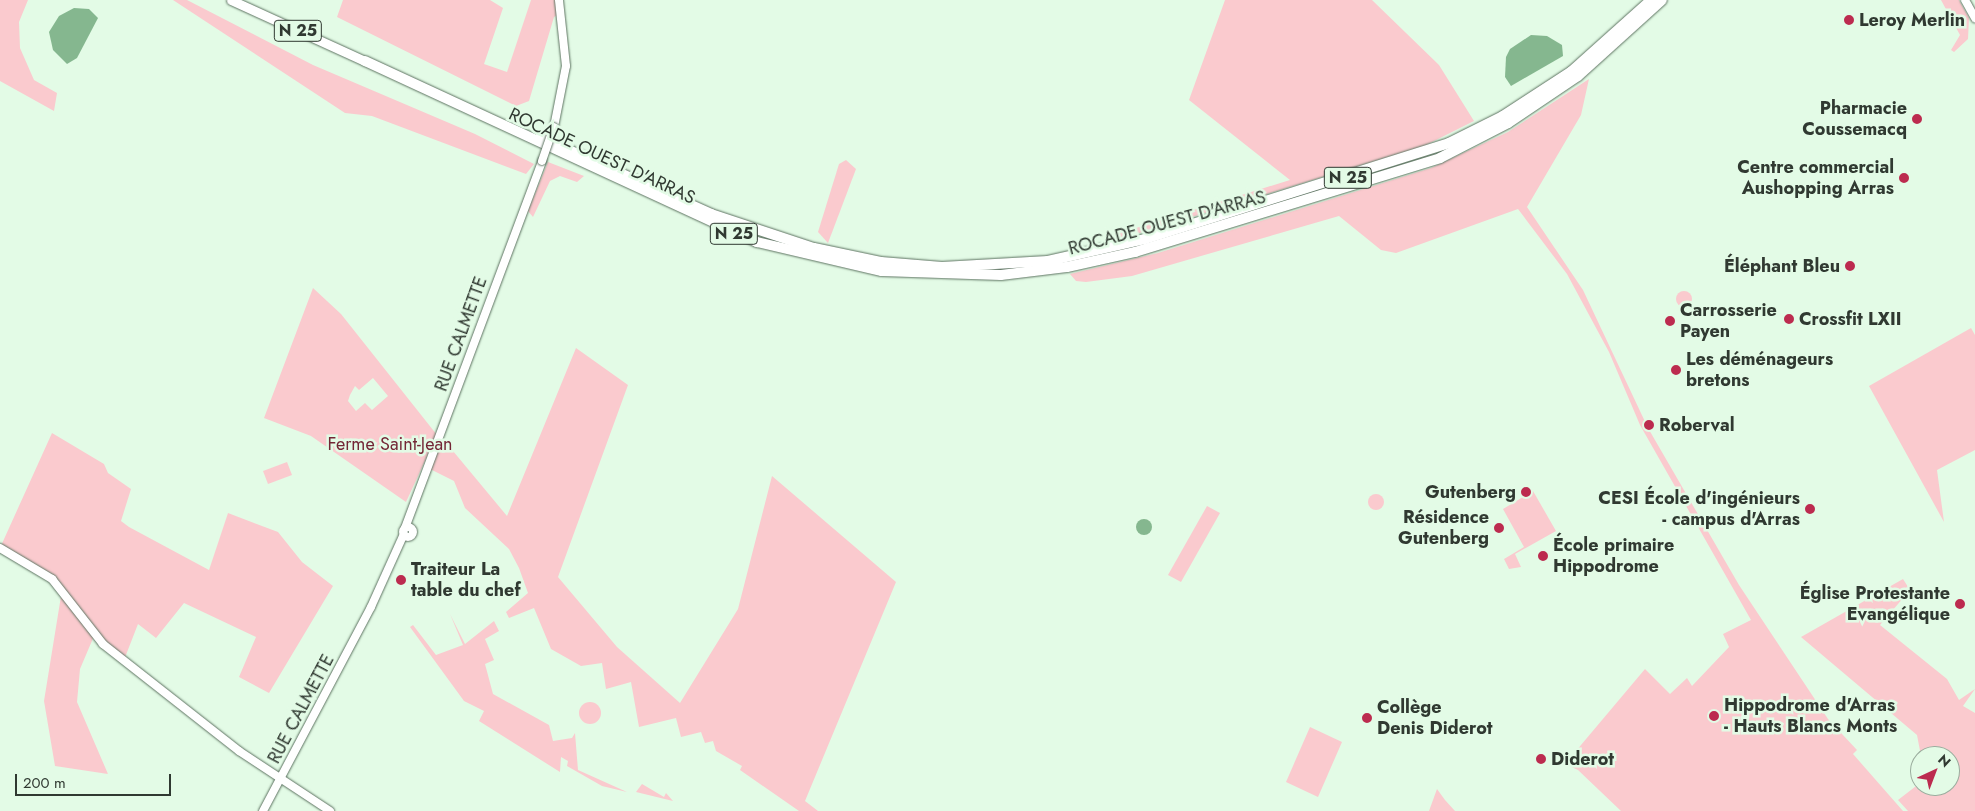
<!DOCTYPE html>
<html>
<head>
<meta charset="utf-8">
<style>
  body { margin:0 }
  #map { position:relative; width:1975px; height:811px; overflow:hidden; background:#e3fbe6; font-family:Jost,sans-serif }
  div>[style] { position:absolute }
  .green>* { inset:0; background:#facace }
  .round { border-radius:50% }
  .water>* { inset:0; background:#85b78f }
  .roads { filter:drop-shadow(0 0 1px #5d7361) drop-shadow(0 0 1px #5d7361) }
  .secondary>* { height:8px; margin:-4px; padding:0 4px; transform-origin:4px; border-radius:4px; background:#fff }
  .secondary>.ring { margin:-4px; padding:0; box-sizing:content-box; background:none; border:8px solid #fff; border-radius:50% }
  .primary>* { height:9px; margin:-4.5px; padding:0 4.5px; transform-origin:4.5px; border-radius:4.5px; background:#fff }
  .highway>* { height:10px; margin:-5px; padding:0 5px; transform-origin:5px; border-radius:5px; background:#fff }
  .bridges { filter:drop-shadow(0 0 1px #5d7361) drop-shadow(0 0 1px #5d7361) }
  .secondary-bridge>* { height:8px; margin:-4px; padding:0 4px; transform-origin:4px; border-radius:4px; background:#fff }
  .dots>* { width:14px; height:14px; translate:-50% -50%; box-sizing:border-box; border:2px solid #e3fbe6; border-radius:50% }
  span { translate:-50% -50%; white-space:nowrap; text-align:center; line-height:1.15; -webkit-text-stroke:5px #e3fbe6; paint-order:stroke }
  .shield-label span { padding:1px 4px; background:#e3fbe6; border:1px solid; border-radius:4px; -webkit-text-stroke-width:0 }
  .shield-label { font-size:16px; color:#303931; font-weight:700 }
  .poi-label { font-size:18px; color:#303931; font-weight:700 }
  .left { translate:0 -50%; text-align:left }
  .right { translate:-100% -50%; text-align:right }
  .street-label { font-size:18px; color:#303931 }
  .park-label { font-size:18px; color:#732635 }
  .north { position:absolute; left:1910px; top:746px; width:50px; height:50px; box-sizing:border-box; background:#e3fbe6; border:1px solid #9bad9e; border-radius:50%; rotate:43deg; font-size:14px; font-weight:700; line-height:20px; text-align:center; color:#303931 }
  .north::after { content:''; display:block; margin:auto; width:18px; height:22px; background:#bc2b4f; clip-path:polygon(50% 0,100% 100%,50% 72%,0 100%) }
  .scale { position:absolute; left:15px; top:774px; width:156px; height:22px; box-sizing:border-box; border:2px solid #303931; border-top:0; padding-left:6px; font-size:15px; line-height:18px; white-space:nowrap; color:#303931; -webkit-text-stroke:4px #e3fbe6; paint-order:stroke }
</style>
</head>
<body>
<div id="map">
  <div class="green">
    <i style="clip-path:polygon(0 0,28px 0,19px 22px,20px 48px,34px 80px,57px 93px,54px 111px,0 81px)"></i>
    <i style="clip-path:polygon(173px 0,187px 0,313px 65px,475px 134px,534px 164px,526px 174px,372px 116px,345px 113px)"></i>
    <i style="clip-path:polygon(343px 0,490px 0,503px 8px,484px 64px,507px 72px,531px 0,559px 0,561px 13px,554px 17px,529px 101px,516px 106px,337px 17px)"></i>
    <i style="clip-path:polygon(1225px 0,1372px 0,1439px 65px,1474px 121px,1424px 146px,1113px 241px,1107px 237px,1290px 180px,1189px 100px)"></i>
    <i style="clip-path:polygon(1941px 0,1959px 0,1969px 18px,1968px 39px,1954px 52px,1951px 50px,1960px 35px)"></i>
    <i style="clip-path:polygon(1589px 79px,1581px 115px,1527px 207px,1583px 290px,1648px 428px,1739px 585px,1828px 719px,1857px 750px,1853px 754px,1903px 811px,1621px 811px,1578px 770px,1565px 764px,1645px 669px,1670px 694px,1687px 678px,1692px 686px,1729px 647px,1723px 634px,1751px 620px,1640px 425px,1609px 352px,1567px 274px,1518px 209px,1396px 253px,1381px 250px,1339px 216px,1132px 276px,1086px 282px,1076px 281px,1070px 274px,1158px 253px,1431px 168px,1508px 132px)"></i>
    <i style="clip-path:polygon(846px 160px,856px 169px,828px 243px,818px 232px,839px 164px)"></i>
    <i style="clip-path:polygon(548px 162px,584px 176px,577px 182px,560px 176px,550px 181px,533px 217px,528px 211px)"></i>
    <i style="clip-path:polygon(evenodd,313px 288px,341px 314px,437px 435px,406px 502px,311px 436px,264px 418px,313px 288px,373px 378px,388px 396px,372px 410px,365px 403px,356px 411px,348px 401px,350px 395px,355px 386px,359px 390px,373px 378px)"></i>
    <i class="round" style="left:1676px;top:291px;width:16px;height:16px"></i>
    <i style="clip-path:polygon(1971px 328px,1975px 335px,1975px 450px,1937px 470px,1944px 522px,1869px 386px)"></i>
    <i style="clip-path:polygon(576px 348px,628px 385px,558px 577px,617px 647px,680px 703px,738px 609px,772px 476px,896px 582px,805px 801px,818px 811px,799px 811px,740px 770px,742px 766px,716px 751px,713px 741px,705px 743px,701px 732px,681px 737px,676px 718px,639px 727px,631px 682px,606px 689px,602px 663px,581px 666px,551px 649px,534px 608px,509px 618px,506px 612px,528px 593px,519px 568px,509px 549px,465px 508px,454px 481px,430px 469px,443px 439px,507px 516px)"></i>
    <i style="clip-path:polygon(52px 433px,104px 464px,108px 473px,131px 489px,121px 521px,129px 527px,209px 570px,228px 513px,278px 532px,302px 562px,333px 586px,269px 693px,239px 677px,256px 637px,184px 603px,156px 638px,138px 624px,124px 660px,94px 636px,80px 669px,77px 702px,108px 774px,55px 766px,44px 701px,62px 590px,0 548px)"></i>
    <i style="clip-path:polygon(287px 462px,292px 475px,268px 484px,263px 471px)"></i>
    <i style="clip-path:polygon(1533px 491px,1556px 531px,1515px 554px,1521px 567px,1509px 569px,1504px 559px,1524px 547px,1503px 509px)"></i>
    <i class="round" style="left:1368px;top:494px;width:16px;height:16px"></i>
    <i style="clip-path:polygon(1207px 506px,1220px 513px,1181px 582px,1168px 575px)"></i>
    <i style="clip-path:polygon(1903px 579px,1910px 590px,1880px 625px,1947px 679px,1959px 700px,1975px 689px,1963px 706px,1975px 713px,1975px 811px,1908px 811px,1898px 800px,1920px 783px,1950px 786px,1950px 756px,1921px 756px,1917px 735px,1801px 637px)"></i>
    <i style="clip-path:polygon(450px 614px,465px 644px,494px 621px,499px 631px,485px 639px,494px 660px,485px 664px,493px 694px,549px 725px,553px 741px,572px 738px,575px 733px,578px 770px,627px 792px,602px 786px,567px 766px,568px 761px,561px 757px,560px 772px,479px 721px,484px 711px,464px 701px,410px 627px,413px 625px,436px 655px,463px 645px)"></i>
    <i class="round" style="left:579px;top:702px;width:22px;height:22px"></i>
    <i style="clip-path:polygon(1310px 727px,1342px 742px,1318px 797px,1286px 782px)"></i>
    <i style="clip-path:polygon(642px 784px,664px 797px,666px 793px,673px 801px,636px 792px)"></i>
    <i style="clip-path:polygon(1437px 789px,1445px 800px,1455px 811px,1429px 811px)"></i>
  </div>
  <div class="water">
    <i style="clip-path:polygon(74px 8px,89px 9px,98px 18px,77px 58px,67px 64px,53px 50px,49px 32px,59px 16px)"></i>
    <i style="clip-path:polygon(1531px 35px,1547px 36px,1562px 45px,1563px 56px,1511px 86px,1505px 77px,1506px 57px,1510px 49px)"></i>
    <i class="round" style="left:1136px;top:519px;width:16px;height:16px"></i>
  </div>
  <div class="roads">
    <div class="secondary">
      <i style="left:1965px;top:0;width:21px;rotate:61deg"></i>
      <i style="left:554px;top:127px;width:62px;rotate:-78.9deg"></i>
      <i style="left:566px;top:66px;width:66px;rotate:-96.1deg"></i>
      <i class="ring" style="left:403px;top:527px;width:2px;height:2px"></i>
      <i style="left:405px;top:528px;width:392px;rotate:-69.5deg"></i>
      <i style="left:0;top:548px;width:61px;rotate:30.8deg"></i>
      <i style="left:52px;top:579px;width:83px;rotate:51.9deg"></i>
      <i style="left:103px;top:644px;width:173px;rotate:38.2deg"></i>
      <i style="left:239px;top:751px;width:109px;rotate:33.4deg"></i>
      <i style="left:263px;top:811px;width:231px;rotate:-62.1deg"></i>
      <i style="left:371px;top:607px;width:80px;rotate:-65.7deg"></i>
    </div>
    <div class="primary">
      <i style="left:231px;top:0;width:147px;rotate:24.5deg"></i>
    </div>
    <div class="highway">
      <i style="left:365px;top:61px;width:432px;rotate:24.8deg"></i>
      <i style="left:757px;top:242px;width:128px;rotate:13.1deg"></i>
      <i style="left:882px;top:271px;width:119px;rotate:1.9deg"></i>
      <i style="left:1001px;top:275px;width:66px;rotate:-6.9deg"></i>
      <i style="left:1067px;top:267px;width:70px;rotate:-12.4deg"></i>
      <i style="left:1135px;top:252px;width:319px;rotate:-17.1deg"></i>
      <i style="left:1440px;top:158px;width:76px;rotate:-27.2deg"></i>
      <i style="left:1508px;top:123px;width:84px;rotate:-33.9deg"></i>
      <i style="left:1578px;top:76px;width:113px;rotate:-42.1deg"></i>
      <i style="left:540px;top:137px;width:188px;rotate:24.2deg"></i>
      <i style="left:711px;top:214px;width:108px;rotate:18.3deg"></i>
      <i style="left:814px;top:248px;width:68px;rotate:11.8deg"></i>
      <i style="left:881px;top:262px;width:61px;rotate:4.7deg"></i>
      <i style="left:942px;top:267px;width:106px;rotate:-3.2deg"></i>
      <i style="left:1048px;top:261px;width:99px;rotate:-12.8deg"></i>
      <i style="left:1145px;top:239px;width:319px;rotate:-17.5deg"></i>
      <i style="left:1449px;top:143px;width:60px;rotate:-26.6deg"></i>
      <i style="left:1503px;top:116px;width:82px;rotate:-33.1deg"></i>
      <i style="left:1572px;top:71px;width:106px;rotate:-41.9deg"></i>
    </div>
  </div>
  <div class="bridges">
    <div class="secondary-bridge">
      <i style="left:542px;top:161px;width:36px;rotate:-71deg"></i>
    </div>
  </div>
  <div class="dots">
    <i style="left:1849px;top:20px;background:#bc2b4f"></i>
    <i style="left:1917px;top:119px;background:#bc2b4f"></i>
    <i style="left:1904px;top:178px;background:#bc2b4f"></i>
    <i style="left:1850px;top:266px;background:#bc2b4f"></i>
    <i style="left:1789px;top:319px;background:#bc2b4f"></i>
    <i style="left:1670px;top:321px;background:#bc2b4f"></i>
    <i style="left:1676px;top:370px;background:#bc2b4f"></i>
    <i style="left:1649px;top:425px;background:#bc2b4f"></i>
    <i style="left:1526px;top:492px;background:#bc2b4f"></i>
    <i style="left:1810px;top:509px;background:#bc2b4f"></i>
    <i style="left:1499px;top:528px;background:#bc2b4f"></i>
    <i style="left:1543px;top:556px;background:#bc2b4f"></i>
    <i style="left:401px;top:580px;background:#bc2b4f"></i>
    <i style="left:1960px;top:604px;background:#bc2b4f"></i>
    <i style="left:1714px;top:716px;background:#bc2b4f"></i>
    <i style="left:1367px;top:718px;background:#bc2b4f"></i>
    <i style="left:1541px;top:759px;background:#bc2b4f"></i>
  </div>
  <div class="shield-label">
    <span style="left:298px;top:31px">N 25</span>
    <span style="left:1348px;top:178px">N 25</span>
    <span style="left:734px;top:234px">N 25</span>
  </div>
  <div class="poi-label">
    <span class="left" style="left:1859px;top:20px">Leroy Merlin</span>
    <span class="right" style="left:1907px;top:119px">Pharmacie<br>Coussemacq</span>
    <span class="right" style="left:1894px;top:178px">Centre commercial<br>Aushopping Arras</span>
    <span class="right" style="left:1840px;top:266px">Éléphant Bleu</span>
    <span class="left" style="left:1680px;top:321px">Carrosserie<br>Payen</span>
    <span class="left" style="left:1799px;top:319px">Crossfit LXII</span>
    <span class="left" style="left:1686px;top:370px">Les déménageurs<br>bretons</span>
    <span class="left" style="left:1659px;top:425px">Roberval</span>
    <span class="right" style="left:1516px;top:492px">Gutenberg</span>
    <span class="right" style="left:1800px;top:509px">CESI École d'ingénieurs<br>- campus d'Arras</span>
    <span class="right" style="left:1489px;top:528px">Résidence<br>Gutenberg</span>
    <span class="left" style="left:1553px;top:556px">École primaire<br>Hippodrome</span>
    <span class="left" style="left:411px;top:580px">Traiteur La<br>table du chef</span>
    <span class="right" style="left:1950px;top:604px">Église Protestante<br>Evangélique</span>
    <span class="left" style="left:1724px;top:716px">Hippodrome d'Arras<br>- Hauts Blancs Monts</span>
    <span class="left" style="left:1377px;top:718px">Collège<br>Denis Diderot</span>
    <span class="left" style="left:1551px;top:759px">Diderot</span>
  </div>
  <div class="street-label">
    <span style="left:602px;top:156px;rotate:25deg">ROCADE OUEST D'ARRAS</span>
    <span style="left:1167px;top:223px;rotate:-15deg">ROCADE OUEST D'ARRAS</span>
    <span style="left:461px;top:334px;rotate:-70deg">RUE CALMETTE</span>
    <span style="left:301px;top:709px;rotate:-62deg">RUE CALMETTE</span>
  </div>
  <div class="park-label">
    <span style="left:390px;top:444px">Ferme Saint-Jean</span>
  </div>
  <div class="north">N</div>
  <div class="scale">200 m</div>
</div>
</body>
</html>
